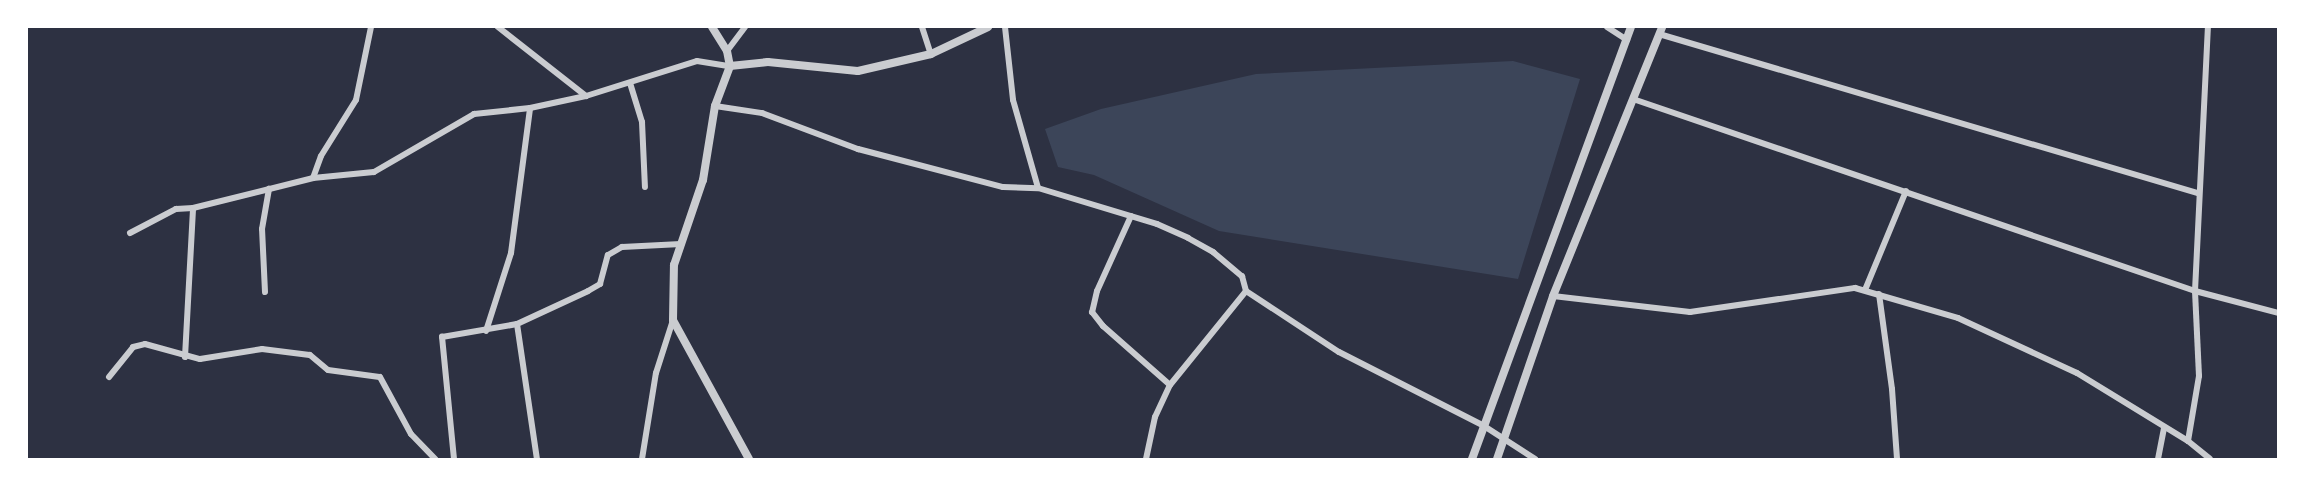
<!DOCTYPE html>
<html>
<head>
<meta charset="utf-8">
<style>
  body { margin:0 }
  #map { position:relative; width:2305px; height:486px; overflow:hidden; background:#2d3142; font-family:Commissioner,sans-serif }
  div>[style] { position:absolute }
  .green>* { inset:0; background:#3c4559 }
  .minor>* { height:6px; margin:-3px; padding:0 3px; transform-origin:3px; border-radius:3px; background:#caccd0 }
  .tertiary>* { height:8px; margin:-4px; padding:0 4px; transform-origin:4px; border-radius:4px; background:#caccd0 }
  span { translate:-50% -50%; white-space:nowrap; text-align:center; line-height:1.15; -webkit-text-stroke:4.5px #fff; paint-order:stroke }
  .frame { position:absolute; inset:0; border:28px solid #fff; pointer-events:none }
</style>
</head>
<body>
<div id="map">
  <div class="green">
    <i style="clip-path:polygon(1513px 61px,1580px 79px,1518px 279px,1219px 231px,1094px 175px,1058px 167px,1045px 129px,1101px 109px,1256px 74px)"></i>
  </div>
  <div class="minor">
    <i style="left:498px;top:27px;width:112px;rotate:38.1deg"></i>
    <i style="left:922px;top:27px;width:28px;rotate:72deg"></i>
    <i style="left:1005px;top:27px;width:73px;rotate:83.7deg"></i>
    <i style="left:1013px;top:100px;width:91px;rotate:74.1deg"></i>
    <i style="left:1038px;top:188px;width:124px;rotate:16.8deg"></i>
    <i style="left:1157px;top:224px;width:34px;rotate:24deg"></i>
    <i style="left:1188px;top:238px;width:29px;rotate:29deg"></i>
    <i style="left:1213px;top:252px;width:38px;rotate:40deg"></i>
    <i style="left:1242px;top:276px;width:16px;rotate:75deg"></i>
    <i style="left:1246px;top:291px;width:111px;rotate:33.3deg"></i>
    <i style="left:1339px;top:352px;width:163px;rotate:27deg"></i>
    <i style="left:1484px;top:426px;width:61px;rotate:32.9deg"></i>
    <i style="left:1607px;top:27px;width:24px;rotate:33deg"></i>
    <i style="left:1659px;top:34px;width:561px;rotate:16.46deg"></i>
    <i style="left:727px;top:51px;width:30px;rotate:-53deg"></i>
    <i style="left:630px;top:83px;width:41px;rotate:72.9deg"></i>
    <i style="left:642px;top:122px;width:65px;rotate:87.4deg"></i>
    <i style="left:1633px;top:99px;width:594px;rotate:18.86deg"></i>
    <i style="left:2195px;top:291px;width:86px;rotate:14.8deg"></i>
    <i style="left:715px;top:106px;width:48px;rotate:8.5deg"></i>
    <i style="left:762px;top:113px;width:103px;rotate:20.6deg"></i>
    <i style="left:858px;top:149px;width:150px;rotate:14.7deg"></i>
    <i style="left:1003px;top:187px;width:35px;rotate:2deg"></i>
    <i style="left:313px;top:178px;width:23px;rotate:-70deg"></i>
    <i style="left:321px;top:156px;width:66px;rotate:-58deg"></i>
    <i style="left:356px;top:100px;width:75px;rotate:-78.4deg"></i>
    <i style="left:1131px;top:216px;width:82px;rotate:114.4deg"></i>
    <i style="left:1097px;top:291px;width:22px;rotate:103deg"></i>
    <i style="left:1092px;top:312px;width:18px;rotate:52deg"></i>
    <i style="left:1103px;top:326px;width:89px;rotate:41.4deg"></i>
    <i style="left:130px;top:233px;width:52px;rotate:-27.6deg"></i>
    <i style="left:176px;top:209px;width:17px;rotate:-3deg"></i>
    <i style="left:1865px;top:290px;width:107px;rotate:-67.5deg"></i>
    <i style="left:265px;top:292px;width:63px;rotate:-92.7deg"></i>
    <i style="left:262px;top:229px;width:41px;rotate:-80.1deg"></i>
    <i style="left:1879px;top:294px;width:96px;rotate:82.2deg"></i>
    <i style="left:1892px;top:389px;width:70px;rotate:85.9deg"></i>
    <i style="left:1553px;top:296px;width:138px;rotate:6.7deg"></i>
    <i style="left:1690px;top:312px;width:167px;rotate:-8.3deg"></i>
    <i style="left:1855px;top:288px;width:107px;rotate:16.2deg"></i>
    <i style="left:1958px;top:318px;width:131px;rotate:24.8deg"></i>
    <i style="left:2077px;top:373px;width:130px;rotate:31.5deg"></i>
    <i style="left:2188px;top:441px;width:28px;rotate:39deg"></i>
    <i style="left:517px;top:324px;width:136px;rotate:81.6deg"></i>
    <i style="left:486px;top:331px;width:82px;rotate:-72.2deg"></i>
    <i style="left:511px;top:253px;width:146px;rotate:-82.5deg"></i>
    <i style="left:185px;top:357px;width:149px;rotate:-86.9deg"></i>
    <i style="left:193px;top:208px;width:124px;rotate:-14deg"></i>
    <i style="left:313px;top:178px;width:61px;rotate:-5.6deg"></i>
    <i style="left:374px;top:172px;width:116px;rotate:-30.1deg"></i>
    <i style="left:474px;top:114px;width:56px;rotate:-6.1deg"></i>
    <i style="left:530px;top:108px;width:57px;rotate:-12.1deg"></i>
    <i style="left:586px;top:96px;width:116px;rotate:-17.5deg"></i>
    <i style="left:697px;top:61px;width:33px;rotate:9deg"></i>
    <i style="left:109px;top:377px;width:38px;rotate:-51deg"></i>
    <i style="left:133px;top:347px;width:12px;rotate:-14deg"></i>
    <i style="left:145px;top:344px;width:57px;rotate:15.3deg"></i>
    <i style="left:200px;top:359px;width:63px;rotate:-9.2deg"></i>
    <i style="left:262px;top:349px;width:48px;rotate:7.1deg"></i>
    <i style="left:310px;top:355px;width:23px;rotate:40deg"></i>
    <i style="left:328px;top:370px;width:52px;rotate:7.7deg"></i>
    <i style="left:380px;top:377px;width:65px;rotate:61.5deg"></i>
    <i style="left:411px;top:434px;width:35px;rotate:46deg"></i>
    <i style="left:2188px;top:441px;width:66px;rotate:-80.4deg"></i>
    <i style="left:2199px;top:376px;width:85px;rotate:-92.7deg"></i>
    <i style="left:2195px;top:291px;width:264px;rotate:-87.2deg"></i>
    <i style="left:454px;top:459px;width:123px;rotate:-95.6deg"></i>
    <i style="left:442px;top:337px;width:76px;rotate:-9.8deg"></i>
    <i style="left:517px;top:324px;width:78px;rotate:-24.9deg"></i>
    <i style="left:588px;top:291px;width:14px;rotate:-30deg"></i>
    <i style="left:600px;top:284px;width:30px;rotate:-75deg"></i>
    <i style="left:608px;top:255px;width:16px;rotate:-30deg"></i>
    <i style="left:622px;top:247px;width:59px;rotate:-2.9deg"></i>
    <i style="left:642px;top:459px;width:87px;rotate:-80.8deg"></i>
    <i style="left:656px;top:373px;width:56px;rotate:-72.2deg"></i>
    <i style="left:1146px;top:459px;width:43px;rotate:-77.9deg"></i>
    <i style="left:1155px;top:417px;width:35px;rotate:-65deg"></i>
    <i style="left:1170px;top:385px;width:121px;rotate:-51deg"></i>
    <i style="left:2158px;top:459px;width:32px;rotate:-79deg"></i>
  </div>
  <div class="tertiary">
    <i style="left:712px;top:27px;width:28px;rotate:58deg"></i>
    <i style="left:727px;top:51px;width:15px;rotate:79deg"></i>
    <i style="left:749px;top:459px;width:158px;rotate:-118.7deg"></i>
    <i style="left:673px;top:320px;width:55px;rotate:-89deg"></i>
    <i style="left:674px;top:265px;width:90px;rotate:-71.2deg"></i>
    <i style="left:703px;top:180px;width:75px;rotate:-80.8deg"></i>
    <i style="left:715px;top:106px;width:43px;rotate:-69.4deg"></i>
    <i style="left:730px;top:66px;width:38px;rotate:-6deg"></i>
    <i style="left:768px;top:62px;width:90px;rotate:5.7deg"></i>
    <i style="left:858px;top:71px;width:75px;rotate:-13.1deg"></i>
    <i style="left:931px;top:54px;width:63px;rotate:-25.3deg"></i>
    <i style="left:1472px;top:459px;width:460px;rotate:-69.8deg"></i>
    <i style="left:1497px;top:459px;width:172px;rotate:-71deg"></i>
    <i style="left:1553px;top:296px;width:290px;rotate:-67.9deg"></i>
  </div>
  <div class="frame"></div>
</div>
</body>
</html>
